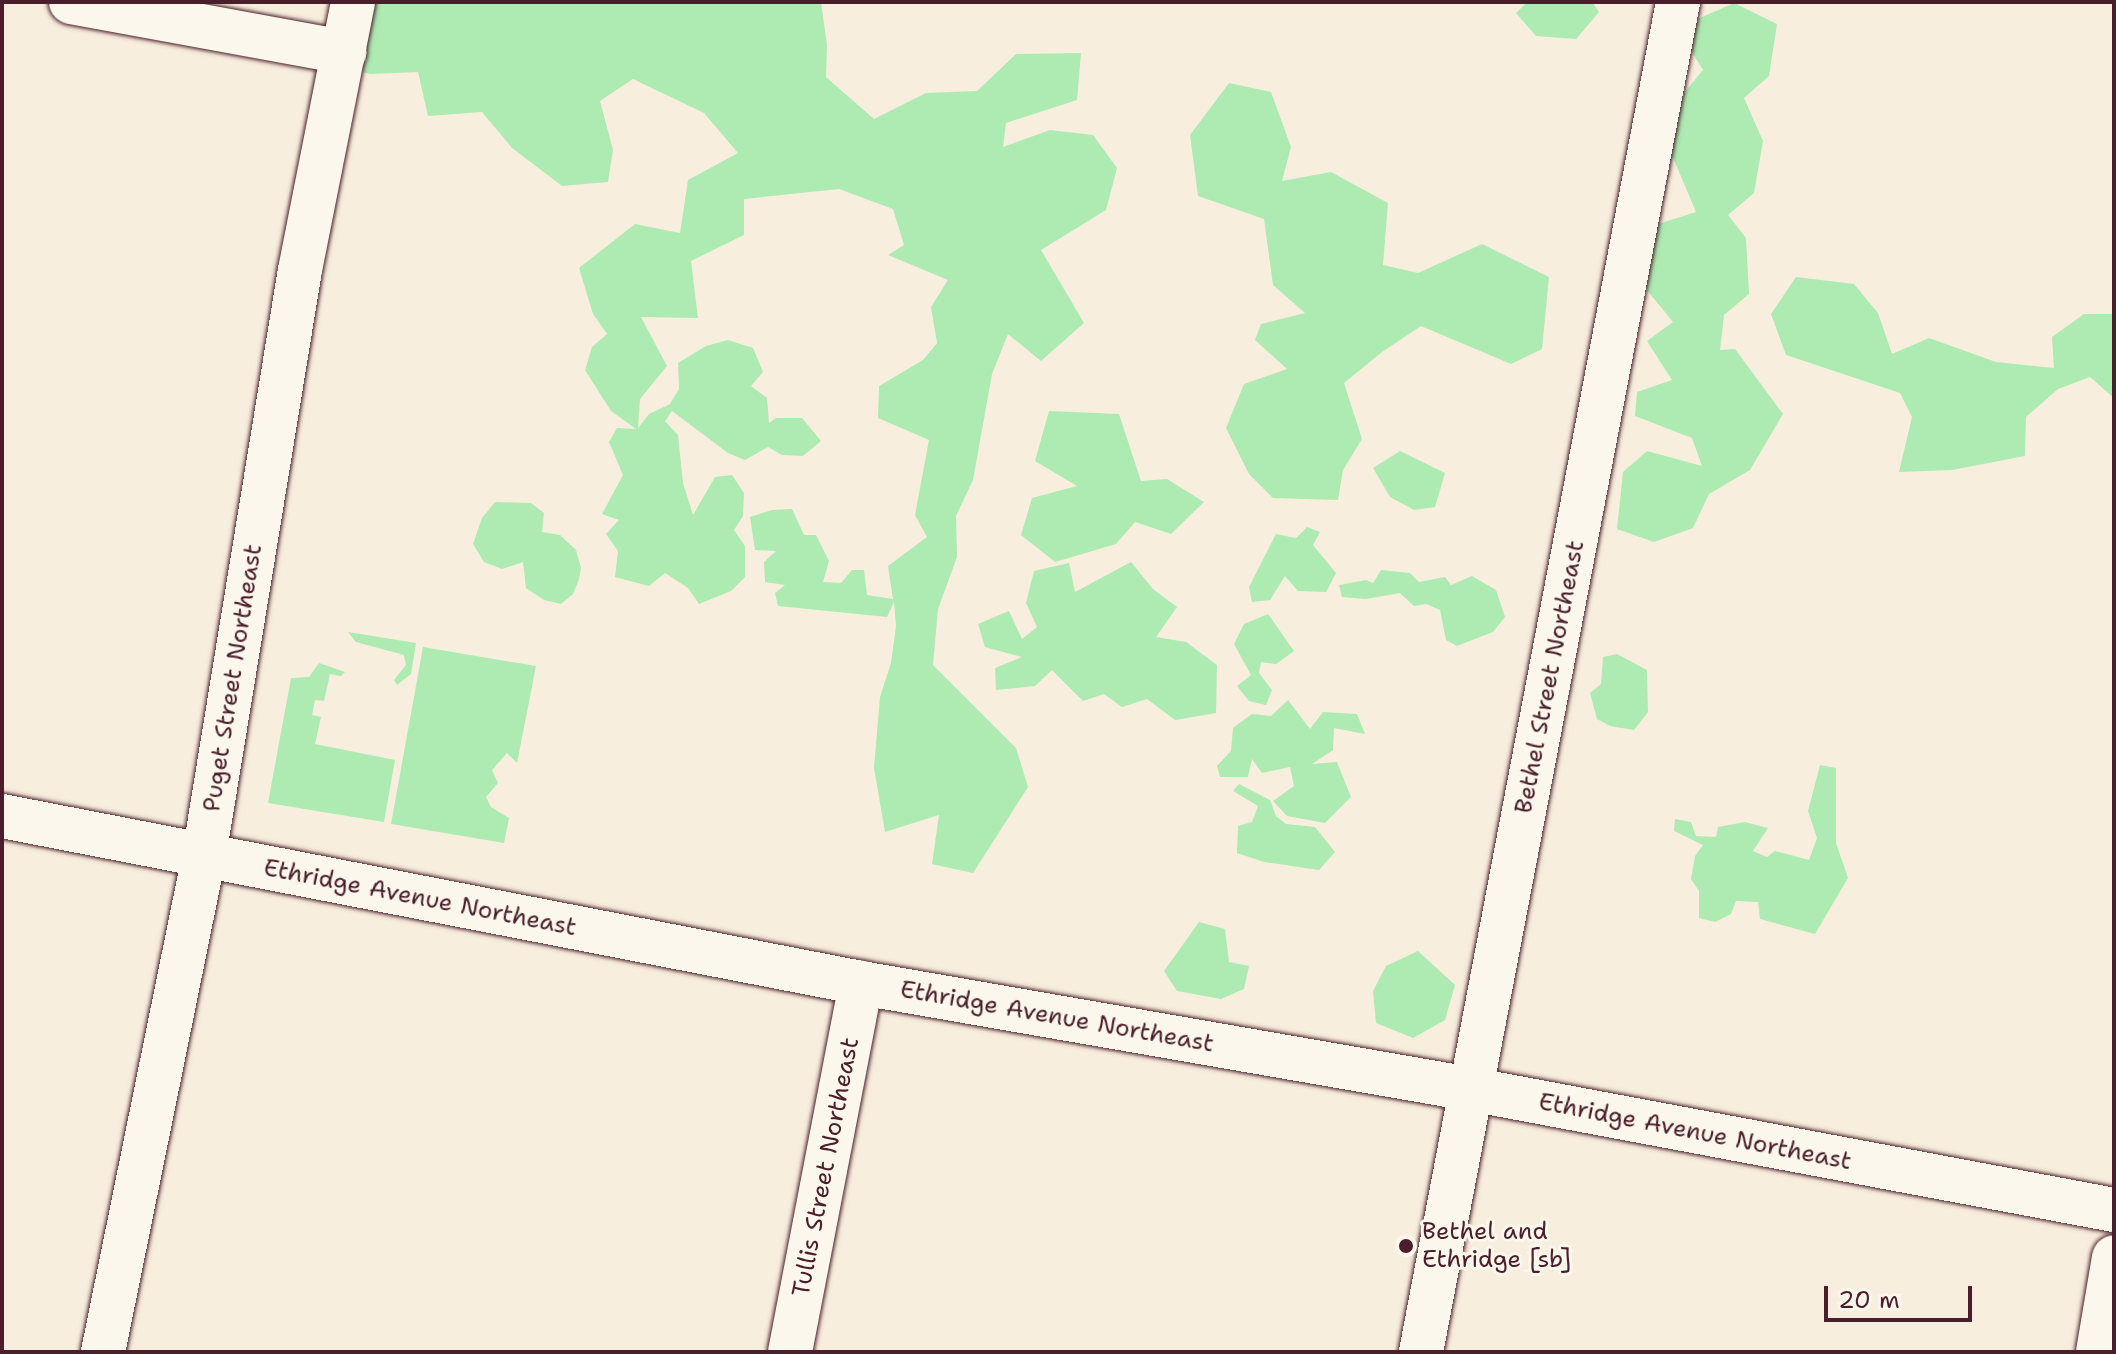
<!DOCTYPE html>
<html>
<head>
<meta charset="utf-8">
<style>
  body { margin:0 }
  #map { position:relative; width:2116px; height:1354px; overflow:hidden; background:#f8eedd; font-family:"Shantell Sans",sans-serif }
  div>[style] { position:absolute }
  .green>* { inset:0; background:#adebb2 }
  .roads { filter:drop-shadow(0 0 2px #4a1f2b) drop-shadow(0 0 2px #4a1f2b) }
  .minor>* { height:44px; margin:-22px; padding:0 22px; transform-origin:22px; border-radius:22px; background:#fbf7ec }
  .dots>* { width:22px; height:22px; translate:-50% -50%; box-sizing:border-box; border:4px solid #fbf7ec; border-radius:50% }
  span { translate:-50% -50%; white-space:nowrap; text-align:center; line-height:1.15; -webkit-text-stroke:6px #fbf7ec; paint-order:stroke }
  .street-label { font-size:24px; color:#4a1f2b }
  .poi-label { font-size:24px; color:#4a1f2b }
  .left { translate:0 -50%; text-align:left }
  .frame { position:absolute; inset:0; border:4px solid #4a1f2b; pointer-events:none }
  .scale { position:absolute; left:1824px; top:1286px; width:148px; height:36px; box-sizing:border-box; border:4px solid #4a1f2b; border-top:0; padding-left:10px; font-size:24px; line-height:28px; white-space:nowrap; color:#4a1f2b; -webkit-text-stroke:6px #fbf7ec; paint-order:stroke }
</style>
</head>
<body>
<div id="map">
  <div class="green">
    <i style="clip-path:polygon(346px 2px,821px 2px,827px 45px,826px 77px,874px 119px,926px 93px,977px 91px,1016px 54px,1081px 53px,1077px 100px,1006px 123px,1003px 147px,1050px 130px,1093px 135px,1117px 168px,1106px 210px,1041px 250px,1084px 323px,1041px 361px,1008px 334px,992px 374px,973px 480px,956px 516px,957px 557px,938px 609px,933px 665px,1016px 748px,1028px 787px,973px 873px,932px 864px,939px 815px,885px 832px,874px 768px,880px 697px,891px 663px,896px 626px,894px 602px,887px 617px,778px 606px,775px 593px,785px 585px,765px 582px,764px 562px,776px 551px,755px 550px,750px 517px,772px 510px,792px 509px,804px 535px,816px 535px,829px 561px,823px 582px,841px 583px,852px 570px,864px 570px,867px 595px,893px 599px,888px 566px,927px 537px,915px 515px,929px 440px,878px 418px,879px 386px,923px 360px,937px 343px,931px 307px,948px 280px,888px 255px,904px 245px,893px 209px,839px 189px,744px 199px,744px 235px,691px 261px,698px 318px,641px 317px,667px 366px,640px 399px,638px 428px,649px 414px,670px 404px,679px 389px,678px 363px,706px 346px,728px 340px,753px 348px,763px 372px,751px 386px,767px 398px,769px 423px,776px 418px,802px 418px,821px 441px,803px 456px,782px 455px,768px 447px,745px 460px,728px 453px,672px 411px,665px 421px,678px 435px,683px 483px,693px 515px,715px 477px,732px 475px,744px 493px,743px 516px,734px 530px,745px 546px,745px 577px,731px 591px,699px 604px,688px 588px,665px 573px,649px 586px,615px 577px,618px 551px,606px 534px,619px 520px,602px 514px,623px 475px,609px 442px,617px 428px,636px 429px,611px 411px,585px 370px,592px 347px,607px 334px,593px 314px,579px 268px,635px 224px,680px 233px,688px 180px,738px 153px,704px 113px,633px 79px,600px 101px,613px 150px,608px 182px,562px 186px,512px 148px,482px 112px,428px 116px,418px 72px,371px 74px,328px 64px,328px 11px)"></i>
    <i style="clip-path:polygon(1527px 2px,1592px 2px,1599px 12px,1576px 39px,1536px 36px,1516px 13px)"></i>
    <i style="clip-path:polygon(1734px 3px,1777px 24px,1769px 76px,1744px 98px,1763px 141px,1754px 193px,1728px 215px,1746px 238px,1749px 294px,1724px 315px,1720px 350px,1735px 349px,1783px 414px,1750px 470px,1709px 494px,1693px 528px,1654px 542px,1617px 529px,1623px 472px,1647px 451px,1702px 466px,1692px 438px,1635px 416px,1637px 392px,1672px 380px,1647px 341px,1673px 322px,1642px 284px,1646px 228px,1696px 212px,1663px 134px,1679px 99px,1703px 70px,1677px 28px)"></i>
    <i style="clip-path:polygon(1229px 83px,1271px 92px,1291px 147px,1282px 181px,1331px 172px,1388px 203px,1383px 265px,1418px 273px,1482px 244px,1549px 277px,1542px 349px,1511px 364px,1421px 326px,1382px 352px,1344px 383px,1362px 439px,1343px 470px,1338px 500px,1273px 498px,1249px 474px,1226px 428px,1244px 384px,1287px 369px,1255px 340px,1261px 324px,1305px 313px,1273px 285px,1264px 219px,1198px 196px,1190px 135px)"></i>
    <i style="clip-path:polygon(1796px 277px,1854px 284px,1878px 313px,1892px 354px,1929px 338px,1996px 362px,2054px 368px,2052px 337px,2084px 314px,2114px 314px,2114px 398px,2090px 377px,2058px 389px,2026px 417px,2025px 456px,1952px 470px,1899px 472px,1912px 417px,1900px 393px,1786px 355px,1771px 314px)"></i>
    <i style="clip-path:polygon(1049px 411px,1119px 414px,1141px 481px,1167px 479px,1204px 502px,1171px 534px,1135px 522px,1116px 544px,1055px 562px,1021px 535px,1032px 498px,1077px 486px,1035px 461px)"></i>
    <i style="clip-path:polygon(1400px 451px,1445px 473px,1435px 507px,1414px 510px,1390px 497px,1373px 468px)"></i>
    <i style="clip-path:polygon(495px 502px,531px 503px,544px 513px,542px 532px,560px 535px,576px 550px,581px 568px,579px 579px,573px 594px,561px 604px,544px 600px,526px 588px,523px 562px,502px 569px,484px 562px,473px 544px,482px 518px)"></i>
    <i style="clip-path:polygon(1307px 527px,1320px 532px,1313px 545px,1336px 573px,1326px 592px,1298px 591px,1285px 576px,1270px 600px,1252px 602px,1249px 587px,1276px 534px,1296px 538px)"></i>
    <i style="clip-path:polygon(1131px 562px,1153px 589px,1177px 607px,1156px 637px,1186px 642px,1217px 665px,1216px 713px,1175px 720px,1147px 699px,1122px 707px,1104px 694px,1083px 701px,1052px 670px,1035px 686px,996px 690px,995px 668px,1022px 657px,985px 647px,978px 624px,1009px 611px,1022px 639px,1037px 627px,1026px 603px,1034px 571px,1069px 563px,1075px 592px)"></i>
    <i style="clip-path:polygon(1381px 570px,1410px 573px,1419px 582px,1445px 577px,1451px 585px,1472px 576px,1496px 590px,1505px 617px,1493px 632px,1457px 646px,1446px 640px,1440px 610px,1426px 604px,1414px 606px,1400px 593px,1366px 599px,1342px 597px,1339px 585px,1366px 580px,1373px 583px)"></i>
    <i style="clip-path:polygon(1268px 614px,1294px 651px,1276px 664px,1261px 662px,1259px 673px,1272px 690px,1266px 705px,1249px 701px,1237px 686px,1251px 675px,1234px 644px,1244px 624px)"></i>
    <i style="clip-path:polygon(348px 632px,416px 643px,411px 674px,397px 685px,394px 680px,406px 665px,404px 655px,356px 642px)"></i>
    <i style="clip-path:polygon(423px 647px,536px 666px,517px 763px,507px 753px,492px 770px,498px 783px,486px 797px,491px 807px,509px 818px,504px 843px,391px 824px)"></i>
    <i style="clip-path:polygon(1617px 654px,1647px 670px,1648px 712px,1634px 730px,1610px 726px,1597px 719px,1590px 693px,1601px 684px,1603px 657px)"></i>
    <i style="clip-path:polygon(319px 663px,345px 672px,341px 676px,330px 674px,324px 701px,315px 700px,312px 715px,321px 717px,315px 744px,395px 760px,384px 822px,268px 803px,291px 678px,309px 677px)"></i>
    <i style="clip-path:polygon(1288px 700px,1310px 729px,1323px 712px,1357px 714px,1365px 734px,1334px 728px,1333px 750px,1312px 764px,1337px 762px,1351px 797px,1325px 823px,1287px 816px,1273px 801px,1294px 786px,1290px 767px,1262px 773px,1252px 759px,1248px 777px,1220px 777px,1217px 766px,1231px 751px,1233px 728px,1252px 714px,1271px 716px)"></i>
    <i style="clip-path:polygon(1820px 765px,1836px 768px,1836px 843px,1848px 878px,1815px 934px,1760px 919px,1758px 902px,1736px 901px,1731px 914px,1715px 922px,1699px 918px,1699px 891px,1691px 879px,1695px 856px,1703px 845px,1674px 831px,1675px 819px,1691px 822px,1696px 836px,1716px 837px,1718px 827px,1745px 822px,1768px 828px,1753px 851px,1767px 857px,1775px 851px,1809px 860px,1817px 838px,1808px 811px)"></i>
    <i style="clip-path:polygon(1239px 784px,1270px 800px,1276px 816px,1286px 824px,1315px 827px,1335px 852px,1319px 870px,1264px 862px,1237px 853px,1238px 826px,1252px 822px,1258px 806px,1233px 791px)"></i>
    <i style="clip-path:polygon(1199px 922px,1225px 929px,1229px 962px,1249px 966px,1244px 989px,1221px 999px,1177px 991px,1164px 971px)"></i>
    <i style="clip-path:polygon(1418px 951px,1455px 985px,1445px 1020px,1413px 1038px,1376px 1023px,1373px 991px,1386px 966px)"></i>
  </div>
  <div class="roads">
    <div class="minor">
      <i style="left:71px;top:2px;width:278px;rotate:10.4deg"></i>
      <i style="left:2px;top:816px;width:875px;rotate:11deg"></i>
      <i style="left:861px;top:983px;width:618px;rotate:9.87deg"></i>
      <i style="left:1470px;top:1089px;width:655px;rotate:10.64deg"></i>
      <i style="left:103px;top:1352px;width:506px;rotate:-78.49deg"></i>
      <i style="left:204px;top:856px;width:594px;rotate:-80.7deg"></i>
      <i style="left:300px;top:270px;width:273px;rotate:-78.8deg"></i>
      <i style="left:790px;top:1352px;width:376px;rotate:-79.1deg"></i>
      <i style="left:1421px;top:1352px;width:1374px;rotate:-79.22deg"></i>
      <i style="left:2098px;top:1352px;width:96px;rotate:-80.4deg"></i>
    </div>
  </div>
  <div class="dots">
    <i style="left:1406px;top:1246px;background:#4a1f2b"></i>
  </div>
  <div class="street-label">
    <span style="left:1550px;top:677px;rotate:-79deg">Bethel Street Northeast</span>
    <span style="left:233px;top:678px;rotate:-81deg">Puget Street Northeast</span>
    <span style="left:420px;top:898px;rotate:11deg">Ethridge Avenue Northeast</span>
    <span style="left:1057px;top:1017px;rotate:10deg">Ethridge Avenue Northeast</span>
    <span style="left:1695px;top:1132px;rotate:11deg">Ethridge Avenue Northeast</span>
    <span style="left:826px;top:1167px;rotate:-79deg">Tullis Street Northeast</span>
  </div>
  <div class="poi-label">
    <span class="left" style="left:1422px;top:1246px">Bethel and<br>Ethridge [sb]</span>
  </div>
  <div class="frame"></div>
  <div class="scale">20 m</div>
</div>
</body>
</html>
